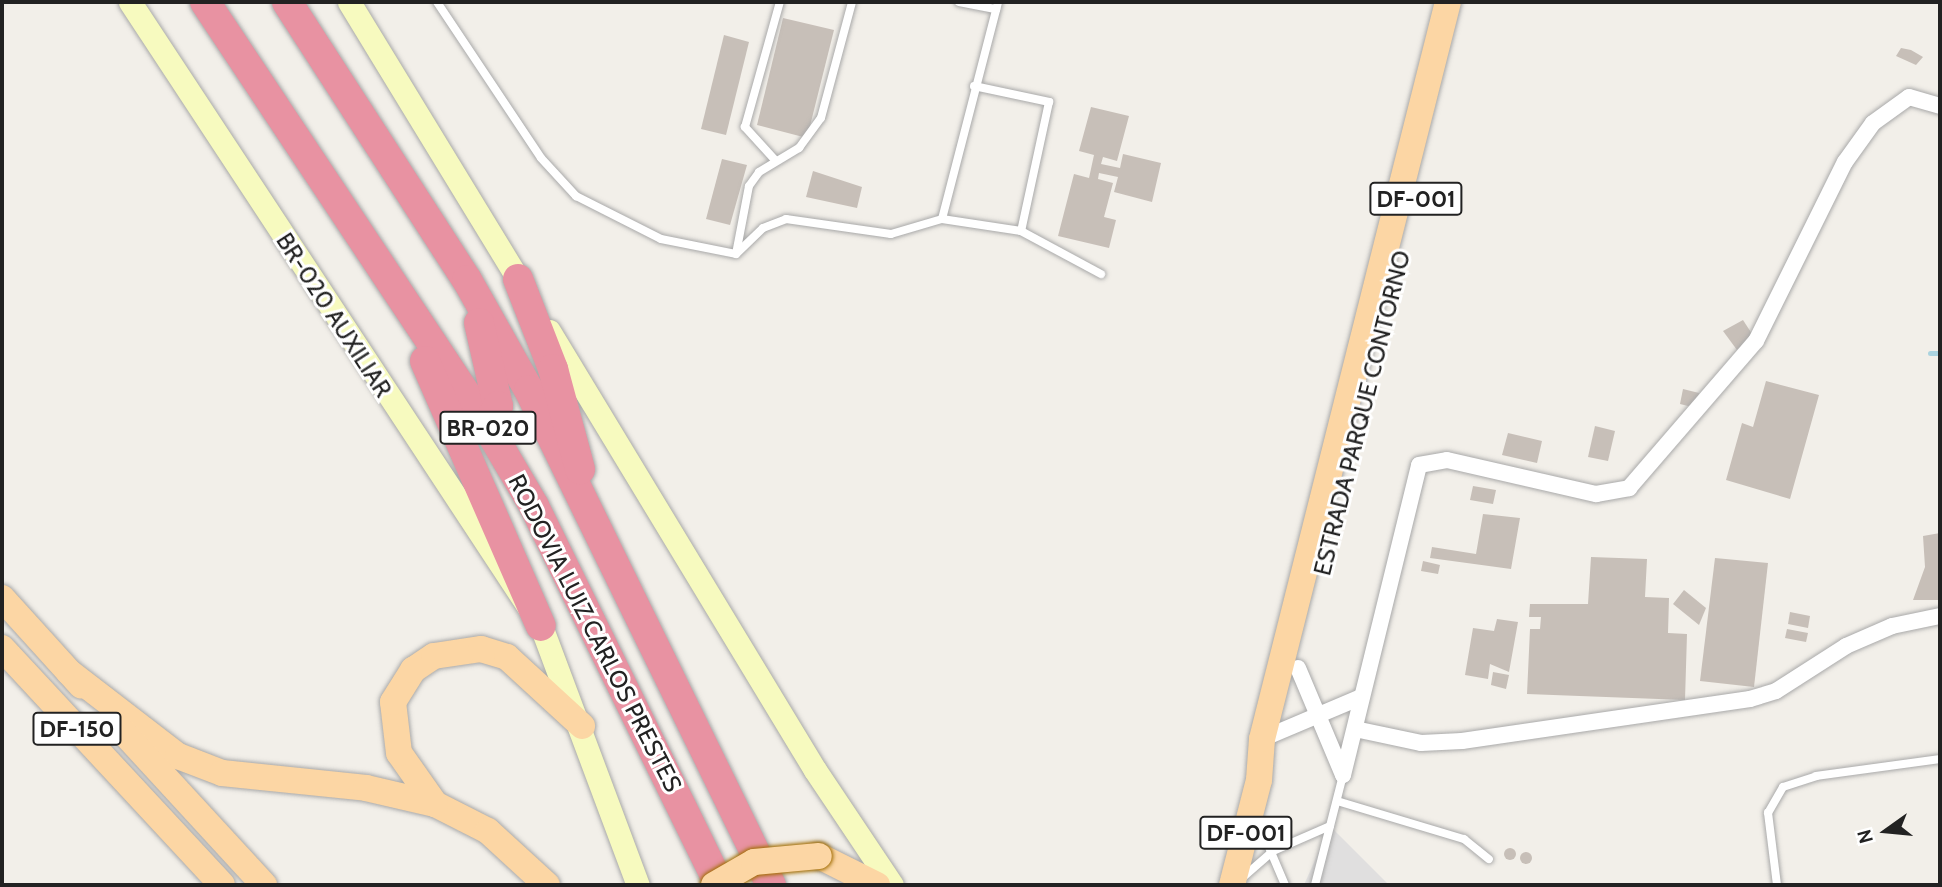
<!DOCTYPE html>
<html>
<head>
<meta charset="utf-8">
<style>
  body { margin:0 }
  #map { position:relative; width:1942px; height:887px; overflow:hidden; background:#f2efe9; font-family:Cabin,sans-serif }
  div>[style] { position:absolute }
  .residential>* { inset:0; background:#e0dfdf }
  .stream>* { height:5px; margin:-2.5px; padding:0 2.5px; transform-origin:2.5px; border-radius:2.5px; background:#aad3df }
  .building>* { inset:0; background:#c7bfb8 }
  .round { border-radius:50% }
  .roads { filter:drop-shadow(0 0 2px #a9a9a9) drop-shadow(0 0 2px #a9a9a9) }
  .lane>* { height:8px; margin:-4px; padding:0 4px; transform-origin:4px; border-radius:4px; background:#fff }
  .street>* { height:16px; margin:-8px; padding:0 8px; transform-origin:8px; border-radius:8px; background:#fff }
  .secondary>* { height:23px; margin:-11.5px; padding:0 11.5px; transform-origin:11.5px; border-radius:11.5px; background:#f7fabf }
  .primary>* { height:26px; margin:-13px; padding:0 13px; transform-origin:13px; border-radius:13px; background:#fcd6a4 }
  .highway>* { height:30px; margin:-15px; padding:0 15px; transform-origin:15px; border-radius:15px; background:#e892a2 }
  .bridges { filter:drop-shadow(0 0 2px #a06b00) drop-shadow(0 0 2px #a06b00) }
  .primary-bridge>* { height:26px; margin:-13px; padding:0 13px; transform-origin:13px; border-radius:13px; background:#fcd6a4 }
  span { translate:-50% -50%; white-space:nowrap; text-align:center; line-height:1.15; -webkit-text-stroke:6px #fff; paint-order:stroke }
  .shield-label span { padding:2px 5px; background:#fff; border:2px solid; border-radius:5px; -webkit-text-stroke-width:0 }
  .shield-label { font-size:23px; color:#222; font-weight:700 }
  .street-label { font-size:24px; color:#222 }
  .frame { position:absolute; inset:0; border:4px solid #222; pointer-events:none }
  .north { position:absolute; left:1851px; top:796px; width:70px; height:70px; -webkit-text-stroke:5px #fff; paint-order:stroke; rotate:255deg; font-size:19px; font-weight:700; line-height:28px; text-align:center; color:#222 }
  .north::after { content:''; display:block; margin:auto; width:24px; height:32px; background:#222; clip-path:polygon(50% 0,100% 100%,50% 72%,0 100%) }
</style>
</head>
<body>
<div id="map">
  <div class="residential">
    <i style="clip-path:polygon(1330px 826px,1389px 885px,1304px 885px)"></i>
  </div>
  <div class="stream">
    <i style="left:1930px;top:353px;width:10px"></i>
  </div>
  <div class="building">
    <i style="clip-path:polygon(783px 18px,834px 30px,807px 138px,757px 125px)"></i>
    <i style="clip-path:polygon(724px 35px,749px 42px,726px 135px,701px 129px)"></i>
    <i style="clip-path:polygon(1901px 48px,1911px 50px,1923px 57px,1916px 65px,1896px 56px)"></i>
    <i style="clip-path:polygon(1091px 107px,1129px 116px,1117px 161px,1103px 157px,1101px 164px,1120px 168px,1123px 154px,1161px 163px,1152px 202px,1114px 192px,1118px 177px,1099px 173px,1098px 179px,1113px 183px,1104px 217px,1116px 220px,1109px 248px,1058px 236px,1074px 174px,1089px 178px,1094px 155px,1079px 151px)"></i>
    <i style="clip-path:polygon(722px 159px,747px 165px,730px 225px,706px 219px)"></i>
    <i style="clip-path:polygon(813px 171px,862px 187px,857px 208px,806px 197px)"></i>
    <i style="clip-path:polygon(1743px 320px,1754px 337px,1737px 350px,1723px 331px)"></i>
    <i style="clip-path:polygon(1766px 381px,1819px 395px,1790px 499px,1726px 480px,1742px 423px,1753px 427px)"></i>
    <i style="clip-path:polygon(1683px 389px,1699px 393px,1696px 408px,1680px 404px)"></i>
    <i style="clip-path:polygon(1595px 426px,1615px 431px,1608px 461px,1588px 457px)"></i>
    <i style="clip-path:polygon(1508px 433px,1542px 441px,1537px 463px,1502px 455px)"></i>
    <i style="clip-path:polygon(1473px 486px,1496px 490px,1493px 504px,1470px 500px)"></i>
    <i style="clip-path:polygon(1483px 514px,1520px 518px,1511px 569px,1430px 558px,1432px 547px,1476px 554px)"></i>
    <i style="clip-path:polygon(1940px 533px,1940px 600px,1913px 600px,1925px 567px,1923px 536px)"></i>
    <i style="clip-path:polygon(1591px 557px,1647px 559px,1645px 597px,1669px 598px,1668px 633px,1687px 634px,1685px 700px,1527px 694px,1530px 629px,1540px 629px,1541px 617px,1529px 617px,1530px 604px,1588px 604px)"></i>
    <i style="clip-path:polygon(1715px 558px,1768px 563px,1754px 687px,1700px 681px)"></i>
    <i style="clip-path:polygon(1423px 561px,1440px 565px,1438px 574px,1421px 571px)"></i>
    <i style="clip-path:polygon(1684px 590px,1706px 608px,1699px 625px,1673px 604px)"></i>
    <i style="clip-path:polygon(1790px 612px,1810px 616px,1808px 628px,1788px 624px)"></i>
    <i style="clip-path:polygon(1497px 619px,1518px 622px,1509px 672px,1490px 664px,1488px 679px,1465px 675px,1473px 628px,1494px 631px)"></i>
    <i style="clip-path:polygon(1787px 629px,1808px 633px,1806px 642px,1785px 638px)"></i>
    <i style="clip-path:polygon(1493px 672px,1509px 675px,1506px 689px,1491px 685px)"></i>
    <i class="round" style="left:1504px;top:848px;width:12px;height:12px"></i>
    <i class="round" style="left:1520px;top:852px;width:12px;height:12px"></i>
  </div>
  <div class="roads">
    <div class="lane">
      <i style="left:437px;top:2px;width:187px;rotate:56.3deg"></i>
      <i style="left:541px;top:158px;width:52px;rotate:47.4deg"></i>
      <i style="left:576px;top:196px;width:95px;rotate:26.8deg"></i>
      <i style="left:661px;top:239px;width:76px;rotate:11.3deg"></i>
      <i style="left:736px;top:254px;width:37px;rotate:-44deg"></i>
      <i style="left:763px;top:228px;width:25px;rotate:-21deg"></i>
      <i style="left:786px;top:219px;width:106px;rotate:8.1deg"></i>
      <i style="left:891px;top:234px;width:53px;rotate:-16.4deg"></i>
      <i style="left:942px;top:219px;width:80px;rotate:8.6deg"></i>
      <i style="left:1021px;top:231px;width:91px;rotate:28.3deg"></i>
      <i style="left:959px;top:2px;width:38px;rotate:11deg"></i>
      <i style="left:974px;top:86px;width:77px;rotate:12deg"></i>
      <i style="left:1049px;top:102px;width:132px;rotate:102.2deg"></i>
      <i style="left:775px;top:160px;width:45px;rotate:-132.3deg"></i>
      <i style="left:745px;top:127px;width:130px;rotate:-74.4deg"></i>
      <i style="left:942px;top:219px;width:224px;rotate:-75.5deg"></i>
      <i style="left:736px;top:254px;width:69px;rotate:-79.2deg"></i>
      <i style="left:749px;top:186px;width:17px;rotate:-54deg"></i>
      <i style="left:759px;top:172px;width:47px;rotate:-31deg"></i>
      <i style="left:799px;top:148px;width:37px;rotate:-54deg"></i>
      <i style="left:821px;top:118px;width:120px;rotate:-75deg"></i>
      <i style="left:1337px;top:801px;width:133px;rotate:16.7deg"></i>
      <i style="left:1464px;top:839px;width:32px;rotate:39deg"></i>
      <i style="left:1257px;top:819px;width:72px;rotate:67deg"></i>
      <i style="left:1241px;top:879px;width:43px;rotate:-41.2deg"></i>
      <i style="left:1273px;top:851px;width:62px;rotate:-23.7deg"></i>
      <i style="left:1315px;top:885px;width:114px;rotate:-75.7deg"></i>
      <i style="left:1777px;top:885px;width:73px;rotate:-97.1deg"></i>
      <i style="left:1768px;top:813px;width:30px;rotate:-60deg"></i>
      <i style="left:1783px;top:787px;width:35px;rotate:-18deg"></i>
      <i style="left:1816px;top:776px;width:125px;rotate:-7.8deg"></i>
    </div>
    <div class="street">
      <i style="left:1298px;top:668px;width:116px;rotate:67.2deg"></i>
      <i style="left:1355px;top:729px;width:67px;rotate:12deg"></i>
      <i style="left:1421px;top:743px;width:41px;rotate:-2.8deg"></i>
      <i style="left:1462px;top:741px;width:291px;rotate:-8.3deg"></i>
      <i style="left:1750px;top:699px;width:27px;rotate:-17deg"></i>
      <i style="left:1776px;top:691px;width:83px;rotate:-32.7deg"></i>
      <i style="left:1846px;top:646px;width:50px;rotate:-23.5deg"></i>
      <i style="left:1892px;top:626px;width:49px;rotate:-11.8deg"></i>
      <i style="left:1262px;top:739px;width:108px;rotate:-23deg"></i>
      <i style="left:1343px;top:775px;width:319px;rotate:-76.2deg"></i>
      <i style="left:1419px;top:465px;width:28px;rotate:-10deg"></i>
      <i style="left:1447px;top:460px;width:153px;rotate:12.9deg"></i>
      <i style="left:1596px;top:494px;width:34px;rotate:-10deg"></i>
      <i style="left:1629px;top:488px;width:194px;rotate:-49.2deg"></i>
      <i style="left:1756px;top:341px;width:200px;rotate:-63.6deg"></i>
      <i style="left:1845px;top:162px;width:48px;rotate:-54.3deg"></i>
      <i style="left:1873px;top:123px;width:44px;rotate:-35.8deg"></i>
      <i style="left:1909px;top:97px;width:32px;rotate:16deg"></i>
    </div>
    <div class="secondary">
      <i style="left:130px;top:2px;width:747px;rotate:56.63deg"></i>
      <i style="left:541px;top:626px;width:277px;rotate:69.5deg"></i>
      <i style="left:349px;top:2px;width:340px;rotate:58.6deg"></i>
      <i style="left:549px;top:331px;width:513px;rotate:58.79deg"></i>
      <i style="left:815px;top:770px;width:138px;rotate:56.2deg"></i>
    </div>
    <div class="primary">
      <i style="left:2px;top:598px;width:118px;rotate:47.8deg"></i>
      <i style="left:2px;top:648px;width:323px;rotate:47.1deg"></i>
      <i style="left:69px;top:672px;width:138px;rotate:37.6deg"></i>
      <i style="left:178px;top:756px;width:47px;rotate:21.1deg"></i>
      <i style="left:222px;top:773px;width:145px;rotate:5.9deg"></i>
      <i style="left:366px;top:788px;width:71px;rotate:13.1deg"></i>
      <i style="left:435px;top:804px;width:59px;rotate:27deg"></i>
      <i style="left:488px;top:831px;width:80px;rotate:42.5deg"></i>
      <i style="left:116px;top:724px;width:219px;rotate:47.4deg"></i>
      <i style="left:435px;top:804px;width:62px;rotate:-125.2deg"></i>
      <i style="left:399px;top:753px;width:51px;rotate:-96.7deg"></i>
      <i style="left:393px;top:702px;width:38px;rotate:-58deg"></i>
      <i style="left:413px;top:670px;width:25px;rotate:-34deg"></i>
      <i style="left:434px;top:656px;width:48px;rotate:-8.5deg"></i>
      <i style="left:481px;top:649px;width:27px;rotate:17deg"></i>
      <i style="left:507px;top:657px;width:102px;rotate:42.6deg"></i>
      <i style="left:819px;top:856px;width:65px;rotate:26.6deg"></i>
      <i style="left:1232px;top:885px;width:108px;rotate:-75.6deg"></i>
      <i style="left:1259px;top:780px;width:41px;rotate:-85.8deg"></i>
      <i style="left:1262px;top:739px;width:760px;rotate:-75.84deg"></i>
    </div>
    <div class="highway">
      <i style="left:205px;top:2px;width:509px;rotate:56.37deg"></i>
      <i style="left:487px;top:426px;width:93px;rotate:59.6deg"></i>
      <i style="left:534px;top:506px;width:422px;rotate:63.9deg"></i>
      <i style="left:287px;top:2px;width:331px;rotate:57.1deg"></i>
      <i style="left:467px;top:280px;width:126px;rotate:60.6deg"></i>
      <i style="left:529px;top:390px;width:551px;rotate:63.95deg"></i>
      <i style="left:518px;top:279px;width:97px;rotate:68.7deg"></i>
      <i style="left:553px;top:369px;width:104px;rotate:74.9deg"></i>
      <i style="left:479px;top:323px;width:85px;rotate:77.1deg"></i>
      <i style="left:498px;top:406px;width:23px;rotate:119deg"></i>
      <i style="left:425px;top:361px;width:289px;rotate:66.4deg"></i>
    </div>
  </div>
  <div class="bridges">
    <div class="primary-bridge">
      <i style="left:714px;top:885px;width:46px;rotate:-29.9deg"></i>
      <i style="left:754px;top:862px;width:65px;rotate:-5.3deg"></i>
    </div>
  </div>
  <div class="shield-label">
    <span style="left:1416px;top:199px">DF-001</span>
    <span style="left:488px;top:428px">BR-020</span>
    <span style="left:77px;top:729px">DF-150</span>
    <span style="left:1246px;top:833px">DF-001</span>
  </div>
  <div class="street-label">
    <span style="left:334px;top:315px;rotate:57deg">BR-020 AUXILIAR</span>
    <span style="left:1362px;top:413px;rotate:-76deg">ESTRADA PARQUE CONTORNO</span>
    <span style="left:595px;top:633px;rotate:63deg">RODOVIA LUIZ CARLOS PRESTES</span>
  </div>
  <div class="frame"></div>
  <div class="north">N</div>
</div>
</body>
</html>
